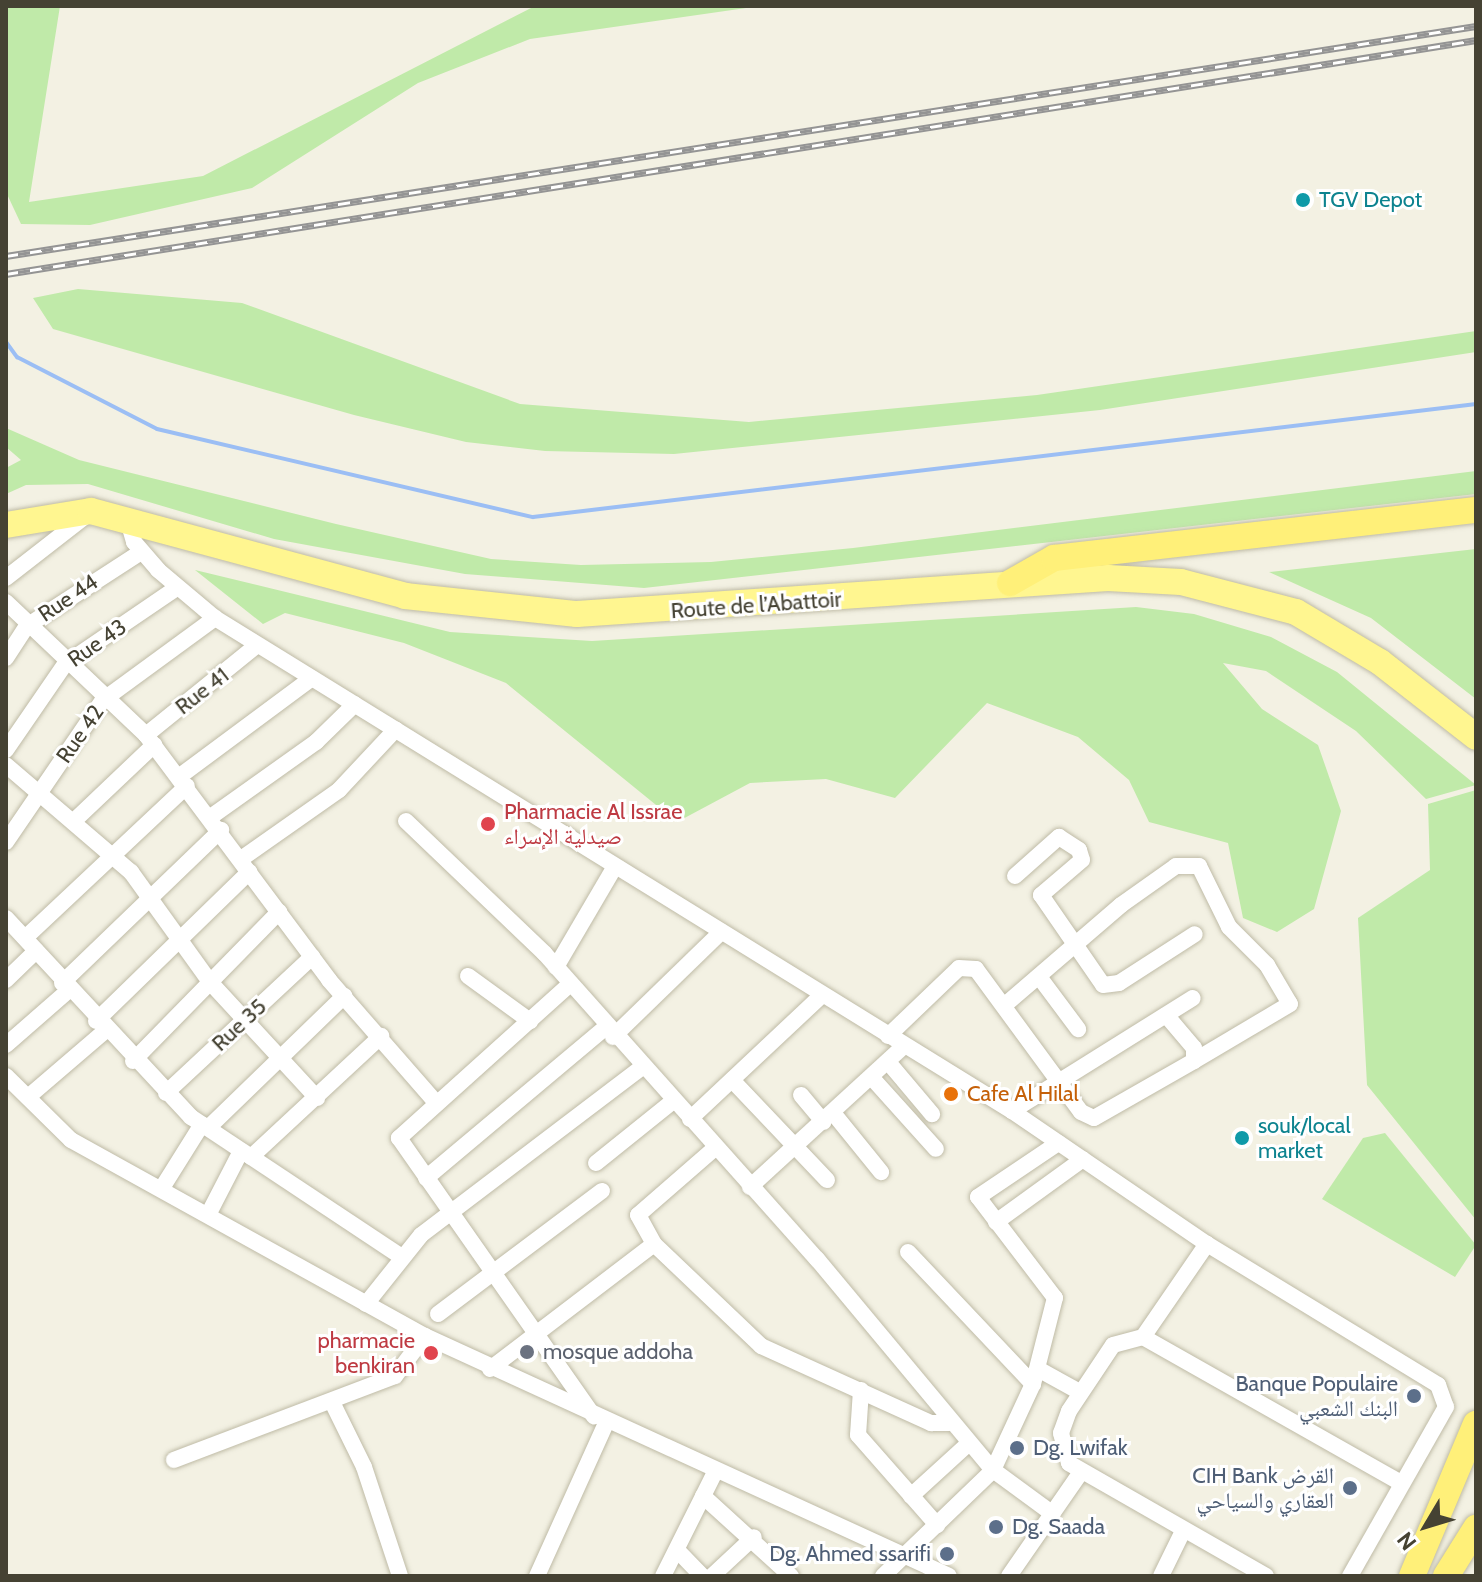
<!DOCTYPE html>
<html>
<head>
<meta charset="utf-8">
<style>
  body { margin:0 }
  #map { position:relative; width:1482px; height:1582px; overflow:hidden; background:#f3f1e3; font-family:Cabin,"Noto Naskh Arabic",sans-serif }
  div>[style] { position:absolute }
  .green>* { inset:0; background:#c0eaa9 }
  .stream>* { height:4px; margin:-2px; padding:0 2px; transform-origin:2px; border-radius:2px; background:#9bbef4 }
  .roads { filter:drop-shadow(0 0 2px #bfbba6) drop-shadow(0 0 2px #bfbba6) }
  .minor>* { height:16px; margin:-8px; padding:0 8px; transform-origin:8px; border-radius:8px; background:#fff }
  .primary>* { height:26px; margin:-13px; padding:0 13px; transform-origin:13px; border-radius:13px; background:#fff690 }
  .trunk>* { height:26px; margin:-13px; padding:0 13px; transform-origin:13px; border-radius:13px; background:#fff079 }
  .rail>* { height:7px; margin-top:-3.5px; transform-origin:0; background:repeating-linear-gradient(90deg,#fff 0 12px,#949494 0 24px); box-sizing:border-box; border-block:2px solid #949494 }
  .dots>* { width:22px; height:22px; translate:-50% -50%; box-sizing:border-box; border:4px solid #fff; border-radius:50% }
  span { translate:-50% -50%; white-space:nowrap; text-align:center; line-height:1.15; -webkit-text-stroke:6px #fff; paint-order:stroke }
  .culture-label { font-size:22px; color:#0d838f }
  .left { translate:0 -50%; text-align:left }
  .street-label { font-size:22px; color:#454233 }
  .health-label { font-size:22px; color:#be3a42 }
  .right { translate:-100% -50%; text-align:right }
  .food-label { font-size:22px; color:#c56008 }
  .worship-label { font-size:22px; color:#5b616d }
  .service-label { font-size:22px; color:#4e5e75 }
  .frame { position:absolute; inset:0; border:8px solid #454233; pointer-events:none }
  .north { position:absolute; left:1386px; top:1486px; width:80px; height:80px; -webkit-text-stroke:6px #fff; paint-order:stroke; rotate:232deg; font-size:22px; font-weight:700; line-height:32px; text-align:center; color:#454233 }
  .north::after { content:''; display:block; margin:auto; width:28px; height:36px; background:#454233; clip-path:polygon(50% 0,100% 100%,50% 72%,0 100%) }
</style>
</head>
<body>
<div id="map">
  <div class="green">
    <i style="clip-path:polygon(6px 6px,60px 6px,29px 202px,203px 176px,535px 6px,760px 6px,530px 39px,418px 83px,252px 188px,90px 225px,21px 224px,6px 192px)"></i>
    <i style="clip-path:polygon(78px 289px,242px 303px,520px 404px,749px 422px,1037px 395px,1476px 331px,1476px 352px,1100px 410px,674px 454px,545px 451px,466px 442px,354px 415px,53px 329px,33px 298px)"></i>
    <i style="clip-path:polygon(6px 428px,79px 460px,336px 524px,491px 559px,581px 565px,711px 562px,853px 548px,1476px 471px,1476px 494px,644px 588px,465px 574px,274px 539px,88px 484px,26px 485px,6px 494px,6px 468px,21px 460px,6px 447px)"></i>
    <i style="clip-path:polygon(1476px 549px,1476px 699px,1371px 618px,1269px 572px)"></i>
    <i style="clip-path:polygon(195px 570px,450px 632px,592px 641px,1136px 607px,1194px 614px,1271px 637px,1337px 672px,1476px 785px,1426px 799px,1356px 731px,1266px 671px,1223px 663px,1262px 709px,1318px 745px,1341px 811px,1314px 909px,1277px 932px,1243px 918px,1228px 843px,1149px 822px,1129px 780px,1078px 737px,987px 703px,895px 798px,826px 779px,750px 783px,677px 822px,506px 683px,404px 643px,285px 613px,263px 624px)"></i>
    <i style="clip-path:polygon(1476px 790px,1476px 1220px,1367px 1085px,1358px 918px,1430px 870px,1428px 804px)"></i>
    <i style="clip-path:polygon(1385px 1133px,1476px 1245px,1455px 1277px,1322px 1199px,1363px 1138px)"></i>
  </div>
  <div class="stream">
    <i style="left:6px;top:342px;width:19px;rotate:54deg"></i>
    <i style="left:17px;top:357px;width:157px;rotate:27.2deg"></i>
    <i style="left:157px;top:429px;width:386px;rotate:13.2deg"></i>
    <i style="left:533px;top:517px;width:950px;rotate:-6.83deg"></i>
  </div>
  <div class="roads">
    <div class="minor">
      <i style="left:128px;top:521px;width:22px;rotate:74deg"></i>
      <i style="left:134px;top:542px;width:37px;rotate:49deg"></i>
      <i style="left:158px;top:570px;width:75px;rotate:40.1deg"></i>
      <i style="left:215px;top:618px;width:937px;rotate:31.74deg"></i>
      <i style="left:1012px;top:1111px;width:236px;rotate:34.3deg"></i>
      <i style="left:1207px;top:1244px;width:271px;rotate:31.4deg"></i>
      <i style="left:1438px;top:1385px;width:23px;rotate:70deg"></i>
      <i style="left:1446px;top:1407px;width:194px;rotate:119.6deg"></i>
      <i style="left:6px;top:578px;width:103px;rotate:-37.9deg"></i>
      <i style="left:6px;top:602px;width:193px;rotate:43.5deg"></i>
      <i style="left:146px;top:735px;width:306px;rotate:53.2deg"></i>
      <i style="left:329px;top:980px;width:164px;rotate:48.9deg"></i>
      <i style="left:6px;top:658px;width:38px;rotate:-57deg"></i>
      <i style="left:27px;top:626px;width:136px;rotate:-33deg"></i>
      <i style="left:146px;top:735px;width:143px;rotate:-39deg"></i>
      <i style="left:6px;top:750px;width:104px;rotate:-55.5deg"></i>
      <i style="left:65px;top:664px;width:133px;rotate:-34.3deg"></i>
      <i style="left:6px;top:765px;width:165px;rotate:40.6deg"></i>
      <i style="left:131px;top:872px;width:135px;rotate:54.3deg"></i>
      <i style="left:210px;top:982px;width:158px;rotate:47.3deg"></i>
      <i style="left:180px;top:776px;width:164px;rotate:-36.6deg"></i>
      <i style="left:212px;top:816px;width:128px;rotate:-35.4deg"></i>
      <i style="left:316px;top:742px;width:54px;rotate:-44.3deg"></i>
      <i style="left:76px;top:819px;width:108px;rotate:-43.5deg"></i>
      <i style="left:406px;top:821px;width:192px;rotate:43.7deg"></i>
      <i style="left:545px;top:954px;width:409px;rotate:48.3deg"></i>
      <i style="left:817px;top:1259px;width:275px;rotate:50.2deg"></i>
      <i style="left:993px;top:1470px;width:74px;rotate:36.3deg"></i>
      <i style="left:6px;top:842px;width:172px;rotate:-55.7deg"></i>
      <i style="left:103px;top:700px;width:139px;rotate:-36.2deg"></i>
      <i style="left:241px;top:859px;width:120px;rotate:-35.1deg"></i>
      <i style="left:339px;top:790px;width:83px;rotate:-46.9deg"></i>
      <i style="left:1015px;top:876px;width:59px;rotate:-41.6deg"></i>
      <i style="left:1059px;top:837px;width:24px;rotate:33deg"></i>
      <i style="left:1079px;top:850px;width:10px;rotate:73deg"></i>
      <i style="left:1082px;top:860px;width:54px;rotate:139.5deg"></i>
      <i style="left:1041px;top:895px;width:109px;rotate:55.4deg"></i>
      <i style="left:1103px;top:985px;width:16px;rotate:-7deg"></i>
      <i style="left:1119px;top:983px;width:90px;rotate:-32.8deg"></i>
      <i style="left:6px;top:918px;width:272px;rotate:47.1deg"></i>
      <i style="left:191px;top:1117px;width:250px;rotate:33.6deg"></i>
      <i style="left:25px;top:938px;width:222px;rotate:-43.2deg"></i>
      <i style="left:556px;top:967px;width:115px;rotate:-59.6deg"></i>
      <i style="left:468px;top:976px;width:77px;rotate:36deg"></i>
      <i style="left:1040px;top:978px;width:64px;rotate:53.3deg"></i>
      <i style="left:6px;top:980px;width:42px;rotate:-44deg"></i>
      <i style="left:62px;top:983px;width:221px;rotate:-43.9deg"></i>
      <i style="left:569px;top:985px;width:229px;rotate:138deg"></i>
      <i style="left:399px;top:1138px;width:340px;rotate:55deg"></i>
      <i style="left:1006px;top:1004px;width:152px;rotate:-40.7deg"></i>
      <i style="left:1121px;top:905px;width:67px;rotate:-35.3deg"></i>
      <i style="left:1176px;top:866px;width:23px"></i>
      <i style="left:1199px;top:866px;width:68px;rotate:63.8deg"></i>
      <i style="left:1229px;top:927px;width:54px;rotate:45deg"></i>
      <i style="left:1267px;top:965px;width:45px;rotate:59.5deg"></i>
      <i style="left:1290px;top:1004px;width:112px;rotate:149.3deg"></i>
      <i style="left:96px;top:1021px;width:214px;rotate:-44.2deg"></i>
      <i style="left:888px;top:1036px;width:98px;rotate:-43.8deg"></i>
      <i style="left:959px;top:968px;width:17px;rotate:3deg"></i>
      <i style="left:976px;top:969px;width:177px;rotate:53.7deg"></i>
      <i style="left:1081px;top:1112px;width:14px;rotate:25deg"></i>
      <i style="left:1094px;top:1118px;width:115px;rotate:-29.7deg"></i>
      <i style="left:1194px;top:1061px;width:13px;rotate:-90deg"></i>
      <i style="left:1194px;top:1048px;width:43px;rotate:-130.3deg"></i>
      <i style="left:613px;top:1037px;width:151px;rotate:-44.2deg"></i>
      <i style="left:6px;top:1045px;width:82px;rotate:-41.1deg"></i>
      <i style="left:133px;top:1061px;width:209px;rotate:-45.6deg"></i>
      <i style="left:889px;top:1063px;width:67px;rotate:49.9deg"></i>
      <i style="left:6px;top:1076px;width:91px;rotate:44.6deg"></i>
      <i style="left:71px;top:1140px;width:405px;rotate:29deg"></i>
      <i style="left:425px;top:1336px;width:576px;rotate:24.61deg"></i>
      <i style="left:873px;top:1079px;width:94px;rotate:48deg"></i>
      <i style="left:732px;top:1080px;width:138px;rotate:46.5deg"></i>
      <i style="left:166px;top:1093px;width:200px;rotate:-43deg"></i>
      <i style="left:801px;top:1095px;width:35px;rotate:50deg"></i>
      <i style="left:28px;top:1097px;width:101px;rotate:-40.6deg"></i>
      <i style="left:1012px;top:1111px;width:213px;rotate:-32deg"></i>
      <i style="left:834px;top:1114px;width:75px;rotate:51deg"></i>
      <i style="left:690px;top:1119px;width:181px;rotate:-43.2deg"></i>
      <i style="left:208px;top:1128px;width:190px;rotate:-44.1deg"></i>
      <i style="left:715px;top:1148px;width:102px;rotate:139deg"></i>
      <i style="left:638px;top:1215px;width:33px;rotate:61deg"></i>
      <i style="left:654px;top:1244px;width:148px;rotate:43.6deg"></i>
      <i style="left:761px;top:1346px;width:187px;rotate:24.4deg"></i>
      <i style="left:931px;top:1423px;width:18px"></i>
      <i style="left:251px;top:1157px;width:178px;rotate:-42.9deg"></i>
      <i style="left:596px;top:1163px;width:99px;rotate:-38.8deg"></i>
      <i style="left:426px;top:1178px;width:234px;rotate:-40deg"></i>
      <i style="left:750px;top:1187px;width:209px;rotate:-42.5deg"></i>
      <i style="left:162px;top:1188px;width:75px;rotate:-58deg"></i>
      <i style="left:209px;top:1213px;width:70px;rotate:-62.7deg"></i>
      <i style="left:996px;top:1222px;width:107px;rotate:-35.9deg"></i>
      <i style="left:908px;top:1252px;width:182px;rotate:46.6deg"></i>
      <i style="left:366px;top:1304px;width:88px;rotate:-51.4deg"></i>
      <i style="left:421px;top:1235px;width:278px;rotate:-37.2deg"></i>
      <i style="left:438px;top:1314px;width:205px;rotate:-36.9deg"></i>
      <i style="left:1143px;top:1337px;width:113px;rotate:-55.5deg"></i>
      <i style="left:490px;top:1369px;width:206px;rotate:-37.3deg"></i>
      <i style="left:1038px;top:1369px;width:46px;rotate:28.8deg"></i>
      <i style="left:861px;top:1390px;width:45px;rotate:93.8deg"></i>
      <i style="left:858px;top:1435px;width:120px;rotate:48.7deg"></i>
      <i style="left:333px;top:1404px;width:70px;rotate:63.8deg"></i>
      <i style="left:364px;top:1467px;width:115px;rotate:71.7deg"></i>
      <i style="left:174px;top:1460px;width:236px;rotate:-20.8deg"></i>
      <i style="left:395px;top:1376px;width:50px;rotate:-53.1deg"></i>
      <i style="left:703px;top:1496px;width:119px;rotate:42.3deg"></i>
      <i style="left:911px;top:1496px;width:77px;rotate:-42.4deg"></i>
      <i style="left:677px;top:1550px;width:36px;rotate:46deg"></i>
      <i style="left:537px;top:1576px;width:168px;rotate:-65.7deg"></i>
      <i style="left:663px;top:1576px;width:116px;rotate:-63.4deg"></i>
      <i style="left:712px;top:1576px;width:57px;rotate:-42.9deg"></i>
      <i style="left:883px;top:1576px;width:153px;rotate:-43.9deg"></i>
      <i style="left:993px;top:1470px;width:95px;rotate:-65.1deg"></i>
      <i style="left:1033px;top:1384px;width:89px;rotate:-75.7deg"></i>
      <i style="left:1055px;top:1298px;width:127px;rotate:-127.3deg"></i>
      <i style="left:978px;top:1197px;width:97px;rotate:-34deg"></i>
      <i style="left:1009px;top:1576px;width:123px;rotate:-55.3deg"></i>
      <i style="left:1161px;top:1576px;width:50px;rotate:-63.9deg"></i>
      <i style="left:1266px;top:1576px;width:227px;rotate:-150.2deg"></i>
      <i style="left:1069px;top:1463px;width:31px;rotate:-105deg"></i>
      <i style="left:1061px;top:1433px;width:23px;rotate:-70deg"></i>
      <i style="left:1069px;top:1411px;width:79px;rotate:-56.3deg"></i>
      <i style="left:1113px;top:1345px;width:31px;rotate:-15deg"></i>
      <i style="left:1143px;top:1337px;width:296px;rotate:29.5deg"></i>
    </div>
    <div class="primary">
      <i style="left:6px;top:525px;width:86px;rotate:-9.4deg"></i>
      <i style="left:91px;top:511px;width:325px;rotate:15.1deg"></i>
      <i style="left:405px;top:596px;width:173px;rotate:6deg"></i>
      <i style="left:577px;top:614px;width:532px;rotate:-3.88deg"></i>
      <i style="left:1108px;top:578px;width:73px;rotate:3.1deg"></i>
      <i style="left:1181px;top:582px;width:119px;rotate:14.6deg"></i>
      <i style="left:1296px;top:612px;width:98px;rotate:30.8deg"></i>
      <i style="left:1380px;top:662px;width:122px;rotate:38deg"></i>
    </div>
    <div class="trunk">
      <i style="left:1010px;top:583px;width:51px;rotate:-29.6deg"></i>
      <i style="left:1054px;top:558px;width:425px;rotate:-6.5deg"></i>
      <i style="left:1412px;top:1576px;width:165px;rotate:-67.2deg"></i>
      <i style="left:1446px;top:1576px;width:57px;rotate:-58deg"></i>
    </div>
  </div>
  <div class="rail">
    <i style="left:6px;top:256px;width:1488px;rotate:-8.89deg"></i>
    <i style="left:6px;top:274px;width:1489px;rotate:-9.04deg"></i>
  </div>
  <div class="dots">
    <i style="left:1303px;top:200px;background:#0f9aa8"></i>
    <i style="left:488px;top:824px;background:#e0444e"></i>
    <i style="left:951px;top:1094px;background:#e8710a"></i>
    <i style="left:1242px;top:1138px;background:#0f9aa8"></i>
    <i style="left:527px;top:1352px;background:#6b7280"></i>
    <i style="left:431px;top:1353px;background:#e0444e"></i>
    <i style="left:1414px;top:1396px;background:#5c6f8a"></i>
    <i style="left:1017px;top:1448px;background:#5c6f8a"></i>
    <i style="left:1350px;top:1488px;background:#5c6f8a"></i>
    <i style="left:996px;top:1527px;background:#5c6f8a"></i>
    <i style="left:947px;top:1554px;background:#5c6f8a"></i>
  </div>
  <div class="culture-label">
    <span class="left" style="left:1319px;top:200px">TGV Depot</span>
    <span class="left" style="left:1258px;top:1138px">souk/local<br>market</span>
  </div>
  <div class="street-label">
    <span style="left:68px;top:598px;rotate:-34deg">Rue 44</span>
    <span style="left:756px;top:605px;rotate:-4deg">Route de l’Abattoir</span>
    <span style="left:97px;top:643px;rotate:-35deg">Rue 43</span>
    <span style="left:202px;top:691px;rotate:-38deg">Rue 41</span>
    <span style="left:80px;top:734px;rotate:-55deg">Rue 42</span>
    <span style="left:239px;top:1025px;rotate:-43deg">Rue 35</span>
  </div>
  <div class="health-label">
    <span class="left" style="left:504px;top:824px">Pharmacie Al Issrae<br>صيدلية الإسراء</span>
    <span class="right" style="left:415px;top:1353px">pharmacie<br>benkiran</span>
  </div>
  <div class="food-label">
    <span class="left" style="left:967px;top:1094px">Cafe Al Hilal</span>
  </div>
  <div class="worship-label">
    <span class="left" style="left:543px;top:1352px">mosque addoha</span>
  </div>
  <div class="service-label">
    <span class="right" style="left:1398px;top:1396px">Banque Populaire<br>البنك الشعبي</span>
    <span class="left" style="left:1033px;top:1448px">Dg. Lwifak</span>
    <span class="right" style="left:1334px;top:1488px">CIH Bank القرض<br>العقاري والسياحي</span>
    <span class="left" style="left:1012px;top:1527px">Dg. Saada</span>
    <span class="right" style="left:931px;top:1554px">Dg. Ahmed ssarifi</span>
  </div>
  <div class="frame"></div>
  <div class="north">N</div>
</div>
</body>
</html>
